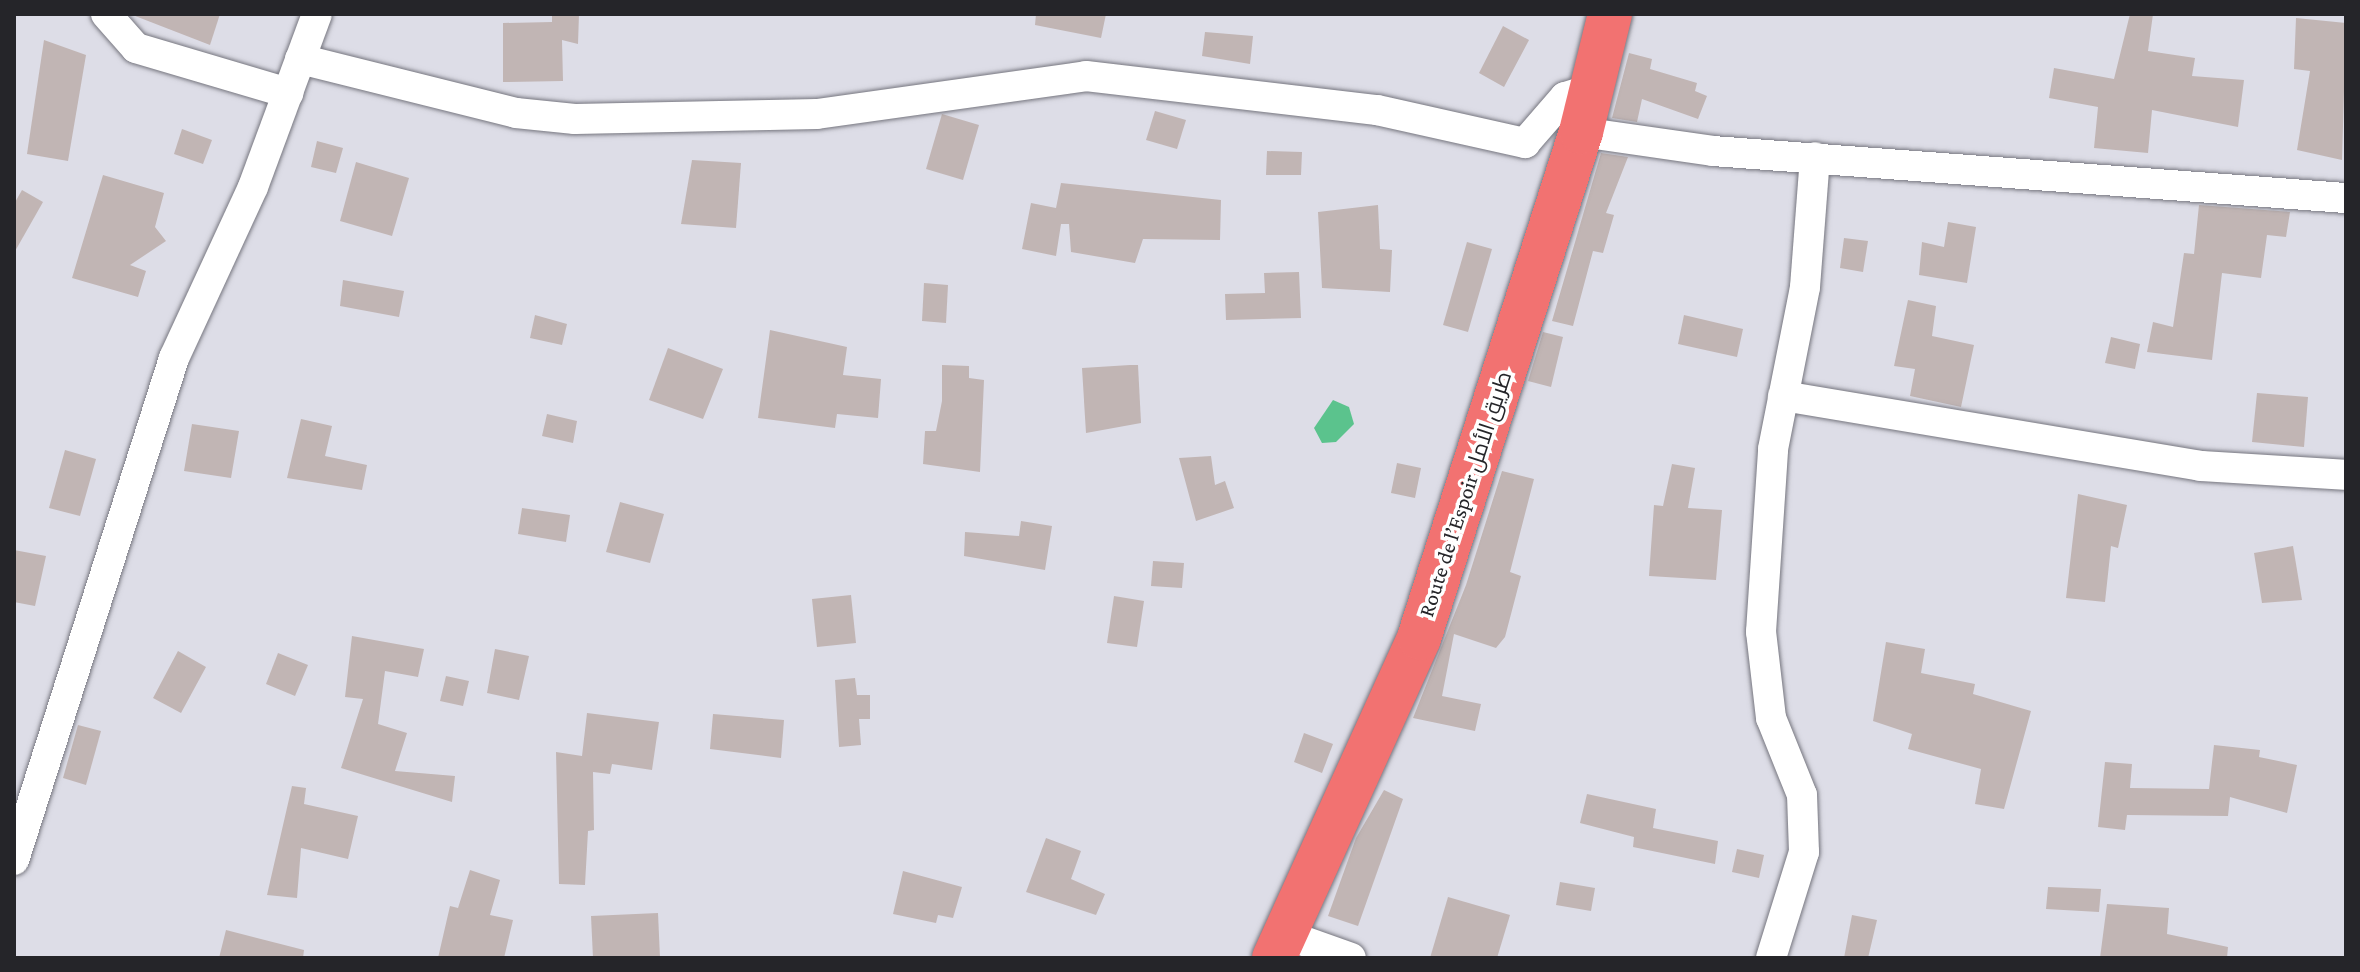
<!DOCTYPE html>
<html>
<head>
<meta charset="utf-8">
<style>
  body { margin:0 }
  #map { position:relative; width:2360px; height:972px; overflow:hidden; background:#dddde7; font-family:"Crimson Pro",Cairo,serif }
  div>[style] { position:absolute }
  .forest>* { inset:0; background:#5bc38d }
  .building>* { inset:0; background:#c1b5b4 }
  .roads { filter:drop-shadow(0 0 2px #76767f) drop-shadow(0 0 2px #76767f) }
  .street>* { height:30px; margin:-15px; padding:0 15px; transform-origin:15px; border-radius:15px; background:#fff }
  .highway>* { height:44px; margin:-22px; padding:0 22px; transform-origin:22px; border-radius:22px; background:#f27271 }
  span { translate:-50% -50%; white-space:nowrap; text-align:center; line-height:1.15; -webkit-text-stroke:7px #fff; paint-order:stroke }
  .street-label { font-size:22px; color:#252529 }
  .frame { position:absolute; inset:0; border:16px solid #252529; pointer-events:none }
</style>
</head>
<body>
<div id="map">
  <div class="forest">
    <i style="clip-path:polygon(1333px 400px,1349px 407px,1354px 424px,1336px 442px,1322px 443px,1314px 428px)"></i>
  </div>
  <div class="building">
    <i style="clip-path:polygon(130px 14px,220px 14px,210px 45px)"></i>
    <i style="clip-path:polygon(552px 14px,579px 14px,578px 44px,562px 40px,563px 81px,503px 82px,503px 23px,552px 22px)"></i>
    <i style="clip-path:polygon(1036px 14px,1106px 14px,1101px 38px,1035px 25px)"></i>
    <i style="clip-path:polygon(2130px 14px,2153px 14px,2148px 51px,2195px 58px,2192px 76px,2244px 80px,2238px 127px,2152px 110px,2148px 153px,2094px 148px,2098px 107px,2049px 98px,2054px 68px,2114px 79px)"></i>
    <i style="clip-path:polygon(2296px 18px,2346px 23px,2342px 160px,2297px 150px,2310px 71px,2294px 69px)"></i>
    <i style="clip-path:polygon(1503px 26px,1529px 40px,1504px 87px,1479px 73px)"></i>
    <i style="clip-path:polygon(1205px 32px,1253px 36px,1250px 64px,1202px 56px)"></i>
    <i style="clip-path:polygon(44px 40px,86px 55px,68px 161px,27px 154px)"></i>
    <i style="clip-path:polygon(1629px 53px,1652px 59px,1650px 69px,1697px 83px,1695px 91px,1707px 96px,1698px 119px,1642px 99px,1637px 122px,1612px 118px)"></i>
    <i style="clip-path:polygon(1155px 111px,1186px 120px,1177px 149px,1146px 140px)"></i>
    <i style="clip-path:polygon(942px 114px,979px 125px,963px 180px,926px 169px)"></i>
    <i style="clip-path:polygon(182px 129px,212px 140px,203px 164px,174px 154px)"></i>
    <i style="clip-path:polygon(317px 141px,343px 148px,336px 173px,311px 167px)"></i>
    <i style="clip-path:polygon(1267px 151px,1302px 152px,1301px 175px,1266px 175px)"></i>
    <i style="clip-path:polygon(1601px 153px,1628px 157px,1606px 213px,1614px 215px,1603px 253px,1593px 251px,1573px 326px,1552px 321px)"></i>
    <i style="clip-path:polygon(692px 160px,741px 163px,736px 228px,681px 224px)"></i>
    <i style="clip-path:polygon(356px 162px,409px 178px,392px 236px,340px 221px)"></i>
    <i style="clip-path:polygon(103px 175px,164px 193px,155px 227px,166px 241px,130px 265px,146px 271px,138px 297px,72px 278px)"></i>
    <i style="clip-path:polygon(1061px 183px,1221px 200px,1220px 240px,1143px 239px,1135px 263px,1071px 252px,1069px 224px,1061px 224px,1056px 256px,1022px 249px,1031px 203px,1056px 208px)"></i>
    <i style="clip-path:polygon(22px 190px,43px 202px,14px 253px,14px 204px)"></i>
    <i style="clip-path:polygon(1378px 205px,1380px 249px,1392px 250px,1390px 292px,1322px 288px,1318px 212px)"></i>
    <i style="clip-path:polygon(2199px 205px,2290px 212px,2286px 237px,2267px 235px,2261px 278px,2222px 273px,2212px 360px,2147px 352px,2153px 322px,2173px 327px,2184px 253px,2194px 254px)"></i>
    <i style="clip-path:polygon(1948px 222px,1976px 227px,1967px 283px,1919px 275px,1922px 242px,1944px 247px)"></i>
    <i style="clip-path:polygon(1844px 238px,1868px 241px,1863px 272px,1840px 268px)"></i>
    <i style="clip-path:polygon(1467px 242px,1492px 249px,1468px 332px,1443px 325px)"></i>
    <i style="clip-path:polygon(1299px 272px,1301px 318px,1226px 320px,1225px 294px,1265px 293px,1264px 273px)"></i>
    <i style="clip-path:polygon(343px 280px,404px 291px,399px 317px,340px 306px)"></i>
    <i style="clip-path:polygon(924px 283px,948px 285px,946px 323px,922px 321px)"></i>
    <i style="clip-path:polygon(1908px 300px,1936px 306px,1932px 336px,1974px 345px,1961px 407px,1910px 396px,1915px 369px,1894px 366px)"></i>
    <i style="clip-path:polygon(535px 315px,567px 324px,562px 345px,530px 338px)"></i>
    <i style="clip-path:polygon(1684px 315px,1743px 329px,1737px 357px,1678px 344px)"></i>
    <i style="clip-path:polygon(770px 330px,847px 347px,843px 375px,881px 379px,878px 418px,837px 414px,835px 428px,758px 418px)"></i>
    <i style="clip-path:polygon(1543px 332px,1563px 337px,1551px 387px,1528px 381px)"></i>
    <i style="clip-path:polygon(2111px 337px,2140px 344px,2135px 369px,2105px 363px)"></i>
    <i style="clip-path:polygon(668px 348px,723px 369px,703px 419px,649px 400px)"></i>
    <i style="clip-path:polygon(942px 365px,969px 366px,969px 378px,984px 380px,980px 472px,923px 464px,925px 431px,936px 431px,942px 401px)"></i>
    <i style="clip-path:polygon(1130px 365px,1138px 365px,1141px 423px,1086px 433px,1082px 368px)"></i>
    <i style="clip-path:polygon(2257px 393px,2308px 397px,2304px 447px,2252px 442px)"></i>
    <i style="clip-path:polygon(547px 414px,577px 421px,573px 443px,542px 436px)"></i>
    <i style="clip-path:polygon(301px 419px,332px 426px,325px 456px,367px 465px,362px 490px,287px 478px)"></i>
    <i style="clip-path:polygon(192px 424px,239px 431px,231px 478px,184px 471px)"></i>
    <i style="clip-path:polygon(65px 450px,96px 459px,80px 516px,49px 508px)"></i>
    <i style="clip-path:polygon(1211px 456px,1215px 485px,1225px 481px,1234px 508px,1196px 521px,1179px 458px)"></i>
    <i style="clip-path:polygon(1397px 463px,1421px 468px,1415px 498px,1391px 493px)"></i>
    <i style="clip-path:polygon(1672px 464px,1695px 468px,1688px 508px,1722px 510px,1716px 580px,1649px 576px,1654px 505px,1663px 506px)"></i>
    <i style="clip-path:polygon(1502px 471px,1534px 479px,1510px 572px,1521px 576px,1505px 637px,1496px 648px,1454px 634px,1442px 696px,1481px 704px,1475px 731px,1413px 718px,1466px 585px)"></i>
    <i style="clip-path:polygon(2078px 494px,2127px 505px,2118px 548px,2111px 546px,2105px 602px,2066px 598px)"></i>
    <i style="clip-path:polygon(620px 502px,664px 514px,650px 563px,606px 552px)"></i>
    <i style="clip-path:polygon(522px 508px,570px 515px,566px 542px,518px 534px)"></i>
    <i style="clip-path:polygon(1021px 521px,1052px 526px,1045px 570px,964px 556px,965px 532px,1019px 536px)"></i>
    <i style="clip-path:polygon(2293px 546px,2302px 600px,2262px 603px,2254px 553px)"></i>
    <i style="clip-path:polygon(14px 550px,46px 556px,35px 606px,14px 602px)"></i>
    <i style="clip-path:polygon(1153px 561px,1184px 563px,1182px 588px,1151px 586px)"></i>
    <i style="clip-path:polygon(851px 595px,856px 643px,817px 647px,812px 599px)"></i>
    <i style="clip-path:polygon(1114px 596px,1144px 601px,1137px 647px,1107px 643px)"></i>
    <i style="clip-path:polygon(352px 636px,424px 649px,418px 677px,385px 671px,378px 724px,407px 733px,395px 771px,455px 776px,452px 802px,341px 768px,363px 699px,345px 697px)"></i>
    <i style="clip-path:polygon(1886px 642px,1925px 649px,1921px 673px,1975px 684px,1973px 694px,2031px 711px,2004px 809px,1975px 804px,1981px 769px,1908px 749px,1912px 734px,1873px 721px)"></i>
    <i style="clip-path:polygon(495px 649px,529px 656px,519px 700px,487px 693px)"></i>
    <i style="clip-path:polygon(178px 651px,206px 667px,181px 713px,153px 698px)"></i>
    <i style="clip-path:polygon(278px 653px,308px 665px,295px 696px,266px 684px)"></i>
    <i style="clip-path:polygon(446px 676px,469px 681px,463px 706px,440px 701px)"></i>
    <i style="clip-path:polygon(855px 678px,857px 695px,870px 695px,870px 719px,859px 719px,861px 745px,839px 747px,835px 680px)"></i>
    <i style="clip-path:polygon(587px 713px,659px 722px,652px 770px,612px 764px,610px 774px,593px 772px,594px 830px,588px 831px,585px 885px,559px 884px,556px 752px,582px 756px)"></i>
    <i style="clip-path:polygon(713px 714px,784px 720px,781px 758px,710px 749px)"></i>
    <i style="clip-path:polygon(78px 725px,101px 731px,86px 785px,63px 778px)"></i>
    <i style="clip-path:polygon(1304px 733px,1333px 744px,1322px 773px,1294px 762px)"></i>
    <i style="clip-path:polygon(2214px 745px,2260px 750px,2259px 757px,2297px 765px,2287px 813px,2230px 797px,2228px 816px,2127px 815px,2125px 830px,2098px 827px,2105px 762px,2132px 764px,2130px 788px,2209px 789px)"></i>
    <i style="clip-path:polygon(292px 786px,306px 788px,304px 804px,358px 816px,348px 859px,301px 848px,297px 898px,267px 895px)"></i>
    <i style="clip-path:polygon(1384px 790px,1403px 799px,1358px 926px,1328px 916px,1356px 838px)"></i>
    <i style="clip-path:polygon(1587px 794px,1656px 809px,1653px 828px,1718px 841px,1715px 864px,1633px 847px,1634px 837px,1580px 823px)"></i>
    <i style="clip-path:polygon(1046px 838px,1081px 851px,1071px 879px,1105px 894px,1096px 915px,1026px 892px)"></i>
    <i style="clip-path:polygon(1737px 849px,1764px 855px,1759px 878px,1732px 872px)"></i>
    <i style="clip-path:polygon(470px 870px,500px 880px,490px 915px,513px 920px,504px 958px,438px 958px,450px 906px,458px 908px)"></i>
    <i style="clip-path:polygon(903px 871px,962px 887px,953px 918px,938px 915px,936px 923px,893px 914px)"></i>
    <i style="clip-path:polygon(1560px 882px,1595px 888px,1591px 911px,1556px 905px)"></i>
    <i style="clip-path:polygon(2048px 887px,2101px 889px,2099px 912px,2046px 909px)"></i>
    <i style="clip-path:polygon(1448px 897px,1510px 915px,1497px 958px,1430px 958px)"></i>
    <i style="clip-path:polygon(2107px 904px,2169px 908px,2167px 934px,2228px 947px,2227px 958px,2100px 958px)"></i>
    <i style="clip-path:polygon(658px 913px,660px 958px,593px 958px,591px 916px)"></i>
    <i style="clip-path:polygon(1852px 915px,1877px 920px,1868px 958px,1844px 958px)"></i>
    <i style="clip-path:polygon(226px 930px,304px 950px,303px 958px,219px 958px)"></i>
  </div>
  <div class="roads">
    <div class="street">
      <i style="left:106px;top:14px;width:45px;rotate:48.6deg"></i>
      <i style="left:136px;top:48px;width:159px;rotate:16.5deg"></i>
      <i style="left:300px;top:59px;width:223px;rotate:14deg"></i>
      <i style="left:516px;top:113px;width:59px;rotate:5.8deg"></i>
      <i style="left:575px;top:119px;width:242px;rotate:-1.2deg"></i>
      <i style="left:817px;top:114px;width:272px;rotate:-8deg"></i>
      <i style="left:1086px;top:76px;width:293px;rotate:6.7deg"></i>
      <i style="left:1377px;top:110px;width:152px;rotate:12.6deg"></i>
      <i style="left:1525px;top:143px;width:61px;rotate:-49deg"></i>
      <i style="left:1565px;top:97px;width:28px;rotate:-17deg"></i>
      <i style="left:1581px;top:132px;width:133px;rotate:8.2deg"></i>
      <i style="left:1713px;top:151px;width:635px;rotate:4.25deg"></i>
      <i style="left:1783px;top:396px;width:423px;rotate:9.5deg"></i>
      <i style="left:2200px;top:466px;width:146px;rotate:3.5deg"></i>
      <i style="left:14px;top:860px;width:527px;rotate:-72.32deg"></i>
      <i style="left:174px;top:358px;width:188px;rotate:-65.2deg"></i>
      <i style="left:253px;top:187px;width:184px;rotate:-69.7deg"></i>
      <i style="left:1284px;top:934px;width:71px;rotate:19.7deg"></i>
      <i style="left:1771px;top:958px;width:111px;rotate:-72.7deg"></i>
      <i style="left:1804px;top:852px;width:57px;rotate:-92deg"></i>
      <i style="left:1802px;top:795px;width:83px;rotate:-111.9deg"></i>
      <i style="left:1771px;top:718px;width:87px;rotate:-96.6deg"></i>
      <i style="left:1761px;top:632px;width:183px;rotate:-86.2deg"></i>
      <i style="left:1773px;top:449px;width:165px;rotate:-78.8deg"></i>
      <i style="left:1805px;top:287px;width:130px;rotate:-85.6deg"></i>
    </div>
    <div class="highway">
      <i style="left:1274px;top:958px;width:351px;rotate:-65.6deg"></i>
      <i style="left:1419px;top:638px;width:531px;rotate:-72.25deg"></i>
      <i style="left:1581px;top:132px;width:122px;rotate:-76.2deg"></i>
    </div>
  </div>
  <div class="street-label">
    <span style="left:1465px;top:494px;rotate:-72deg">Route de l’Espoir طريق الأمل</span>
  </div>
  <div class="frame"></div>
</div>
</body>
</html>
